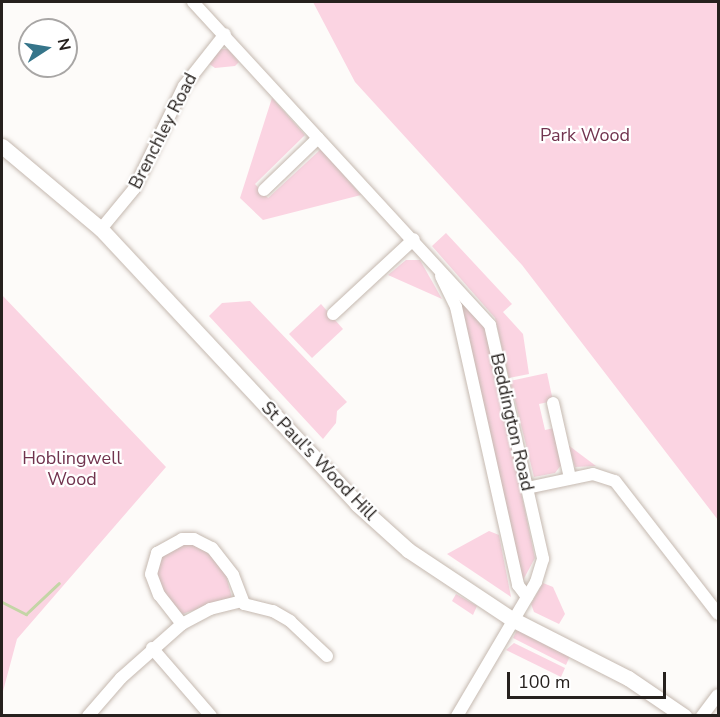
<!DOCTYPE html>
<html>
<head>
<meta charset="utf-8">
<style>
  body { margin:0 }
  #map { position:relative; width:720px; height:717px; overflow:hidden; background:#fdfbf9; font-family:"Nunito Sans",sans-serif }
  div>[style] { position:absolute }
  .green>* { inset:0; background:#fbd4e2 }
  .stream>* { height:3px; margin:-1.5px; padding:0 1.5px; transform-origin:1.5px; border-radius:1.5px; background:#c4d5a6 }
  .roads { filter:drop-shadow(0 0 2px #c5b9b0) drop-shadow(0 0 2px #c5b9b0) }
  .minor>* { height:12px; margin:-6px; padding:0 6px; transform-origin:6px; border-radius:6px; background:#fff }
  .tertiary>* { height:15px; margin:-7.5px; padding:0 7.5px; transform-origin:7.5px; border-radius:7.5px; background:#fff }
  span { translate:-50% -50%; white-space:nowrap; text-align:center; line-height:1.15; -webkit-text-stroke:4.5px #fff; paint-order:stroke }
  .street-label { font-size:18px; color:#26211e }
  .park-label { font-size:18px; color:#71334e }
  .frame { position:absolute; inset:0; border:3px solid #26211e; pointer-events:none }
  .north { position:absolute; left:18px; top:18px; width:60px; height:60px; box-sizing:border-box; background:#fff; border:2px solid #a8a6a5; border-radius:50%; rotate:78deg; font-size:16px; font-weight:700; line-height:24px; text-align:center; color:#26211e }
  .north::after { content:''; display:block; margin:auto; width:21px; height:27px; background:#36758a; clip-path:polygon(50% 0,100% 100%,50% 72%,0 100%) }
  .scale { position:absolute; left:507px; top:672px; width:159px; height:27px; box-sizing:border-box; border:3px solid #26211e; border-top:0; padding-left:8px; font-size:18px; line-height:21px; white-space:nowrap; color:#26211e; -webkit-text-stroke:4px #fff; paint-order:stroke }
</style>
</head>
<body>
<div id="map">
  <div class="green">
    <i style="clip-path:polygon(313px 2px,718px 2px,718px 520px,522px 265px,355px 82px)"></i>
    <i style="clip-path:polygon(220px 49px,228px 49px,239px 62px,235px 66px,215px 68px,208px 63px)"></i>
    <i style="clip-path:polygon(272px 98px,305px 135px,255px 184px,268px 198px,321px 149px,361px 195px,263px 220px,240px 198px)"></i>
    <i style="clip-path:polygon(446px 233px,512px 304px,503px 312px,523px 334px,529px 374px,509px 378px,495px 318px,432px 246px)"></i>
    <i style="clip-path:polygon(406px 260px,420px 260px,442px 299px,388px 275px)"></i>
    <i style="clip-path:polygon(453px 289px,486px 326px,535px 558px,522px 582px)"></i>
    <i style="clip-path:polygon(2px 295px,166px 467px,17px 639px,2px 695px)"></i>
    <i style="clip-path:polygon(250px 301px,347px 402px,337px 411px,336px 423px,323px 439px,209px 316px,222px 303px)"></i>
    <i style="clip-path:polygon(321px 304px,343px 329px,312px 358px,289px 334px)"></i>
    <i style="clip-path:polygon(547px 373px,553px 401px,539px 404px,545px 430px,554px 428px,562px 464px,555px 473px,534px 477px,510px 381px)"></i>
    <i style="clip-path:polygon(568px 445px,596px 466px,575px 467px)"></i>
    <i style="clip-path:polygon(489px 531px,499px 535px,511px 597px,447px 554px)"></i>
    <i style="clip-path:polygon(183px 543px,199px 545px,223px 564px,232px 598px,182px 614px,177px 613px,154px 575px,162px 553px)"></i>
    <i style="clip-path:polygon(543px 583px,553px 587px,565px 614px,559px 624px,534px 612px,531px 604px)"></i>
    <i style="clip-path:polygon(456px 594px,477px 606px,473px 615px,452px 601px)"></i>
    <i style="clip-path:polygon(517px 630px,570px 656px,566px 665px,513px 638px)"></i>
    <i style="clip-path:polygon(514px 643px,565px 668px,561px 677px,506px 650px)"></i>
  </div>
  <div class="stream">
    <i style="left:2px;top:602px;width:27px;rotate:27deg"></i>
    <i style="left:26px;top:614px;width:45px;rotate:-43.2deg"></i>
  </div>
  <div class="roads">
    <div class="minor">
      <i style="left:193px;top:2px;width:439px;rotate:47.4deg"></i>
      <i style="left:490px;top:325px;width:240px;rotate:77.2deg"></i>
      <i style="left:543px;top:559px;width:24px;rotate:107deg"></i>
      <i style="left:536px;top:582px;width:156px;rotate:120.5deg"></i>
      <i style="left:264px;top:190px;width:75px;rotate:-43.9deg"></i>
      <i style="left:101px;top:229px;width:52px;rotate:-50.5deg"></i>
      <i style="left:134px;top:189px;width:114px;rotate:-64.1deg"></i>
      <i style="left:184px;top:86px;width:66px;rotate:-51.7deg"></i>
      <i style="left:441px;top:276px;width:34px;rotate:64deg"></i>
      <i style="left:456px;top:307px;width:285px;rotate:77.4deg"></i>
      <i style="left:518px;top:585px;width:15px;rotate:53deg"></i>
      <i style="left:333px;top:314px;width:110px;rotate:-42.8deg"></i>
      <i style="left:553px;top:403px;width:77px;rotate:77.2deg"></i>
      <i style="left:527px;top:488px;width:67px;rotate:-12deg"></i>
      <i style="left:593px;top:474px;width:23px;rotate:18deg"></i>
      <i style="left:615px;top:481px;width:168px;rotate:52.2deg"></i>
      <i style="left:182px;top:624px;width:37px;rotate:-128deg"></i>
      <i style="left:159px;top:595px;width:22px;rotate:-111deg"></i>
      <i style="left:151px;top:574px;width:22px;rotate:-74deg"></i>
      <i style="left:157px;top:553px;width:29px;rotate:-29deg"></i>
      <i style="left:182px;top:539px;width:12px"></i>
      <i style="left:194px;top:539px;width:20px;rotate:27deg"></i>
      <i style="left:212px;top:548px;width:34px;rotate:52deg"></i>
      <i style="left:233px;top:575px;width:31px;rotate:69deg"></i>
      <i style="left:244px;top:604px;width:30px;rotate:14deg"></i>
      <i style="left:273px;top:611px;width:20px;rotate:30deg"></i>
      <i style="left:290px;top:621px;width:51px;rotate:43.4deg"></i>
      <i style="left:152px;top:648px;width:90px;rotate:49.1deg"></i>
      <i style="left:88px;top:716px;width:50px;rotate:-49deg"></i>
      <i style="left:121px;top:678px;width:81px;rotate:-41.5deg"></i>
      <i style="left:182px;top:624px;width:32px;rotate:-28deg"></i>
      <i style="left:210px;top:609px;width:32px;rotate:-14deg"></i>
      <i style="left:702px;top:716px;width:26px;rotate:-53deg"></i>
    </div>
    <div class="tertiary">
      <i style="left:2px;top:146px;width:129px;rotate:40deg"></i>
      <i style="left:101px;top:229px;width:376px;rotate:47deg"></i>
      <i style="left:357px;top:504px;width:69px;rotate:42deg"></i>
      <i style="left:408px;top:550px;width:125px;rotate:33.6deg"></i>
      <i style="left:512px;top:619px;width:130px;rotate:27deg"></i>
      <i style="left:628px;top:678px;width:68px;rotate:34.2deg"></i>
    </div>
  </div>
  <div class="street-label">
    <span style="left:163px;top:131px;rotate:-63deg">Brenchley Road</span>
    <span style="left:512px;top:422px;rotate:77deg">Beddington Road</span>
    <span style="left:319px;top:461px;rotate:46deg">St Paul's Wood Hill</span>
  </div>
  <div class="park-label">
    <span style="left:585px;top:135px">Park Wood</span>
    <span style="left:72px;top:469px">Hoblingwell<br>Wood</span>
  </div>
  <div class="frame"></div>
  <div class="north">N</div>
  <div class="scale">100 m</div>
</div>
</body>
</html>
